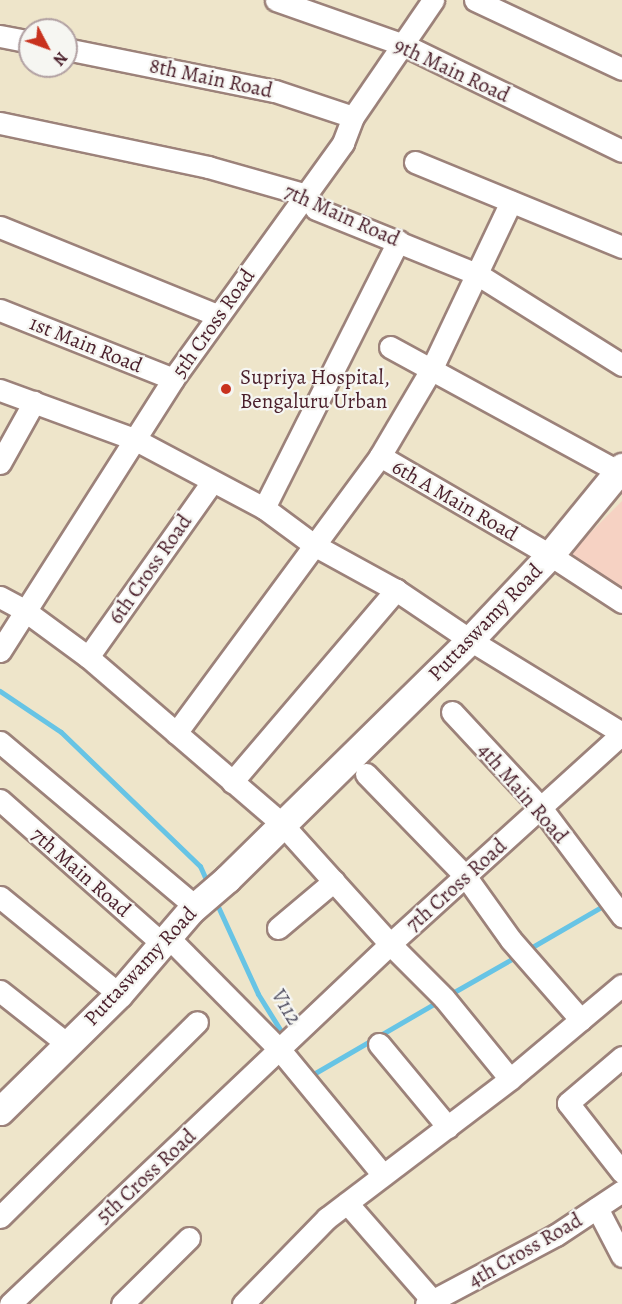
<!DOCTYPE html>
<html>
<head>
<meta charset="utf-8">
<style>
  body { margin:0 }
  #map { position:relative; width:622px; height:1304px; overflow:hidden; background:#eee5ca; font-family:Alegreya,serif }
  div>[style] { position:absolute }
  .built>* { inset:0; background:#f6d2c3 }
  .stream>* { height:5px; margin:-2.5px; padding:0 2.5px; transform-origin:2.5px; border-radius:2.5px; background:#67c4e5 }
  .roads { filter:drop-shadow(2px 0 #9c827a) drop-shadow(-2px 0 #9c827a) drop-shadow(0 2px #9c827a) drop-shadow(0 -2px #9c827a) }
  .minor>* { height:21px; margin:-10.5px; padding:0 10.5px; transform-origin:10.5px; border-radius:10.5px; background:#fff }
  .major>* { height:27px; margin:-13.5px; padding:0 13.5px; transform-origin:13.5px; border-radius:13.5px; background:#fff }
  .dots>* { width:16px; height:16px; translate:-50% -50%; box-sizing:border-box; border:3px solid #f6f6f2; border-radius:50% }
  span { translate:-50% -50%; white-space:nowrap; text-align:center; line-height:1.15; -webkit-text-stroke:4.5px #f6f6f2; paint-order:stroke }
  .street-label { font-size:21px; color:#4a1f2b }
  .poi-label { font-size:21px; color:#4a1f2b }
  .left { translate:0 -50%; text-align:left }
  .water-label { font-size:22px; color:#535163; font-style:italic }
  .north { position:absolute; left:18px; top:18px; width:60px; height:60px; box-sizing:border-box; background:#f6f6f2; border:2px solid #b1a0a2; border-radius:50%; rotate:131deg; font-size:16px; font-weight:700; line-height:24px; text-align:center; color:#4a1f2b }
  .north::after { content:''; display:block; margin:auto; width:21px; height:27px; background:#c8321e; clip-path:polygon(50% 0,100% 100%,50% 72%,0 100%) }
</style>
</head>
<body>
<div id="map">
  <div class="built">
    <div style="clip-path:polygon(622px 501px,622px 598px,563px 560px)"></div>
  </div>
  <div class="stream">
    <div style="left:0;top:691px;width:73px;rotate:33.9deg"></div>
    <div style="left:61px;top:732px;width:193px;rotate:44deg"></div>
    <div style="left:200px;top:866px;width:22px;rotate:66deg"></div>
    <div style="left:215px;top:900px;width:103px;rotate:65.4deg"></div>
    <div style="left:258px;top:994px;width:49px;rotate:58.2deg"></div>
    <div style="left:527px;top:950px;width:94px;rotate:-30.1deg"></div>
    <div style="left:447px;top:996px;width:81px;rotate:-29.7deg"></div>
    <div style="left:310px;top:1076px;width:149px;rotate:-30.2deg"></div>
  </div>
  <div class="roads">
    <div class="minor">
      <div style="left:276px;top:0;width:136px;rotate:19.4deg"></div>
      <div style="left:404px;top:45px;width:242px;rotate:25.9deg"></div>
      <div style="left:475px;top:0;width:162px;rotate:25.1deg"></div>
      <div style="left:0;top:36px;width:31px;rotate:11deg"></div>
      <div style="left:66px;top:49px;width:213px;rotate:11.4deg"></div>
      <div style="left:275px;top:91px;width:82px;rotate:18.4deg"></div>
      <div style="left:0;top:123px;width:213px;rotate:11.9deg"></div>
      <div style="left:208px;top:167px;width:102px;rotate:15.9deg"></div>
      <div style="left:306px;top:195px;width:17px;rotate:54deg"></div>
      <div style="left:316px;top:209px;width:174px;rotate:22deg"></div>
      <div style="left:477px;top:274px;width:171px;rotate:32.1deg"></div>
      <div style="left:415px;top:162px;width:224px;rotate:22.3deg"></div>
      <div style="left:0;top:227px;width:234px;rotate:22.1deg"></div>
      <div style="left:0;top:310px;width:186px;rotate:21.7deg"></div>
      <div style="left:390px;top:347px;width:259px;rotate:28.6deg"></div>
      <div style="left:0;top:390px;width:143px;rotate:20.1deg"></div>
      <div style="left:134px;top:439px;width:147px;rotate:28deg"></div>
      <div style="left:264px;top:508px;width:62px;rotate:36.5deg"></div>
      <div style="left:314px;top:545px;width:94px;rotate:28.8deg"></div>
      <div style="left:396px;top:590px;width:89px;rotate:34deg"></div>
      <div style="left:470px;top:640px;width:178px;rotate:31.5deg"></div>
      <div style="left:380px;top:456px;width:197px;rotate:30.2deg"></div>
      <div style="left:550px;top:555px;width:86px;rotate:33.1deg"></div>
      <div style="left:0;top:463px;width:70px;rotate:-60.9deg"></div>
      <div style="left:264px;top:508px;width:299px;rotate:-63.3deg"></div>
      <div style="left:0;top:597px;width:27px;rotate:28deg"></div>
      <div style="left:24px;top:610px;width:79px;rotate:36.3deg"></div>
      <div style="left:88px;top:657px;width:256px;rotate:40.7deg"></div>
      <div style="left:282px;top:824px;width:161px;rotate:48deg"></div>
      <div style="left:390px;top:944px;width:76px;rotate:45deg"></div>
      <div style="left:444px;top:998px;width:104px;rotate:50.8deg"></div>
      <div style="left:0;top:651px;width:322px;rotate:-57.5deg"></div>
      <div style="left:173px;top:379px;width:291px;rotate:-54.2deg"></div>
      <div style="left:343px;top:143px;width:28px;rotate:-69deg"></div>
      <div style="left:353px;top:117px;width:142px;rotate:-55.6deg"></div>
      <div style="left:88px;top:657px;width:214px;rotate:-54.7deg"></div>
      <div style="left:452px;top:712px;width:132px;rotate:47.1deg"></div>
      <div style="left:542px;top:809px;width:134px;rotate:53.2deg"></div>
      <div style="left:176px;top:733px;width:344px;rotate:-53.6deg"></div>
      <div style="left:380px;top:456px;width:102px;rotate:-59.4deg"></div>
      <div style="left:432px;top:368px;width:184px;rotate:-64.6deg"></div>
      <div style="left:0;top:742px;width:256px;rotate:40.1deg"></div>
      <div style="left:366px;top:774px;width:144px;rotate:45.8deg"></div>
      <div style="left:466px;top:877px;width:77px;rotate:54.5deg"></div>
      <div style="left:511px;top:940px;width:106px;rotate:48.8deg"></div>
      <div style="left:232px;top:782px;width:253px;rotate:-49.5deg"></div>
      <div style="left:0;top:800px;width:217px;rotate:41.5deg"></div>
      <div style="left:0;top:897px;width:154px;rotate:39.2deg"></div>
      <div style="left:278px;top:928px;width:73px;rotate:-40deg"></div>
      <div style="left:168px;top:937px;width:159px;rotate:45.3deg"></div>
      <div style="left:280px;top:1050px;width:162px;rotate:50.5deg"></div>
      <div style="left:0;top:991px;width:84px;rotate:38.2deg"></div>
      <div style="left:379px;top:1044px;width:108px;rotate:50.3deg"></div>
      <div style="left:622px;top:1057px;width:71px;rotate:139.6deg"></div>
      <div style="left:568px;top:1103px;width:88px;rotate:52deg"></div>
      <div style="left:347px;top:1203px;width:129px;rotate:48.8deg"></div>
      <div style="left:597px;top:1208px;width:54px;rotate:62.5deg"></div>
      <div style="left:0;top:1217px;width:277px;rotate:-44.7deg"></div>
      <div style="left:10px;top:1304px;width:523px;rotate:-43.45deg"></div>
      <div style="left:390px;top:944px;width:313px;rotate:-42.2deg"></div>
      <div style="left:122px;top:1304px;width:94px;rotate:-44.6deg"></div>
      <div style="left:243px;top:1304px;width:120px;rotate:-45.7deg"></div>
      <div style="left:327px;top:1218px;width:230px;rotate:-37.2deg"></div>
      <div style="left:510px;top:1079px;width:146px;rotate:-40deg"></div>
      <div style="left:426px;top:1304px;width:147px;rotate:-28deg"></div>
      <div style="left:556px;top:1235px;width:79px;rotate:-33.7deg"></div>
    </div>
    <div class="major">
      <div style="left:0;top:1111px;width:167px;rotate:-44.5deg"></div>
      <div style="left:119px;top:994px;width:111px;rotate:-49.4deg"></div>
      <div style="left:191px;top:910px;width:48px;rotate:-40.7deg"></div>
      <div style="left:227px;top:879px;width:341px;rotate:-44.5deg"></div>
      <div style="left:470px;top:640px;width:117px;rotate:-46.7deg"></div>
      <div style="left:550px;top:555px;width:114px;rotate:-50.7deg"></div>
    </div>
  </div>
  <div class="dots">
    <div style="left:226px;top:389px;background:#c8321e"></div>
  </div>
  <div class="street-label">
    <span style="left:452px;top:70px;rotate:25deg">9th Main Road</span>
    <span style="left:211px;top:78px;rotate:12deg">8th Main Road</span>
    <span style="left:342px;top:215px;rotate:24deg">7th Main Road</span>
    <span style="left:213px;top:323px;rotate:-55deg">5th Cross Road</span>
    <span style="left:86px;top:344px;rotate:22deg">1st Main Road</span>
    <span style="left:455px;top:500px;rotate:30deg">6th A Main Road</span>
    <span style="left:150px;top:569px;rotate:-55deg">6th Cross Road</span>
    <span style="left:485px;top:622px;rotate:-46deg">Puttaswamy Road</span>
    <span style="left:523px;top:793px;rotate:49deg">4th Main Road</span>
    <span style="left:81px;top:872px;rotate:41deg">7th Main Road</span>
    <span style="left:456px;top:885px;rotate:-42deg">7th Cross Road</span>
    <span style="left:140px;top:966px;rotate:-47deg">Puttaswamy Road</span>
    <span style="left:146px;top:1176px;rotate:-43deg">5th Cross Road</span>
    <span style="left:525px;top:1250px;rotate:-30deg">4th Cross Road</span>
  </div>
  <div class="poi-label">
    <span class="left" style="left:240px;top:389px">Supriya Hospital,<br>Bengaluru Urban</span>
  </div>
  <div class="water-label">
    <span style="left:286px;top:1007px;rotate:59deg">V112</span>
  </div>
  <div class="north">N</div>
</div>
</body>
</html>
